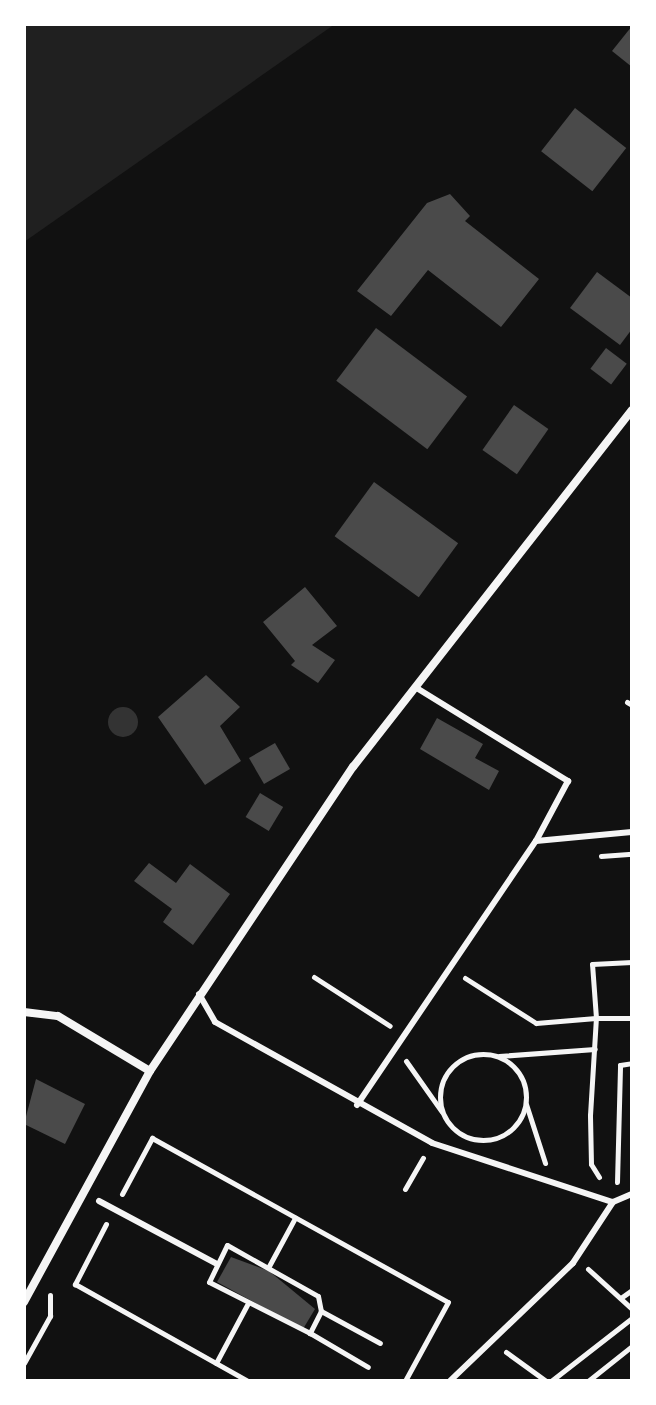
<!DOCTYPE html>
<html>
<head>
<meta charset="utf-8">
<style>
  body { margin:0 }
  #map { position:relative; width:656px; height:1405px; overflow:hidden; background:#111; font-family:Georgia,serif }
  div>[style] { position:absolute }
  .green>* { inset:0; background:#202020 }
  .water>* { inset:0; background:#333 }
  .round { border-radius:50% }
  .building>* { inset:0; background:#4a4a4a; transform-origin:0 0 }
  .path>* { height:5px; margin:-2.5px; padding:0 2.5px; transform-origin:2.5px; border-radius:2.5px; background:#f5f5f5 }
  .path>.ring { margin:-2.5px; padding:0; box-sizing:content-box; background:none; border:5px solid #f5f5f5; border-radius:50% }
  .service>* { height:6px; margin:-3px; padding:0 3px; transform-origin:3px; border-radius:3px; background:#f5f5f5 }
  .minor>* { height:8px; margin:-4px; padding:0 4px; transform-origin:4px; border-radius:4px; background:#f5f5f5 }
  span { translate:-50% -50%; white-space:nowrap; text-align:center; line-height:1.15; -webkit-text-stroke:8px #fff; paint-order:stroke }
  .frame { position:absolute; inset:0; border:26px solid #fff; pointer-events:none }
</style>
</head>
<body>
<div id="map">
  <div class="green">
    <div style="clip-path:polygon(24px 24px,335px 24px,24px 242px)"></div>
  </div>
  <div class="water">
    <div class="round" style="left:108px;top:707px;width:30px;height:30px"></div>
  </div>
  <div class="building">
    <div style="clip-path:polygon(632px 26px,632px 67px,612px 51px)"></div>
    <div style="left:575px;top:108px;width:65px;height:55px;rotate:38deg"></div>
    <div style="clip-path:polygon(450px 194px,470px 216px,465px 221px,539px 279px,501px 327px,428px 270px,391px 316px,357px 291px,427px 203px)"></div>
    <div style="clip-path:polygon(597px 272px,632px 298px,632px 329px,620px 345px,570px 308px)"></div>
    <div style="left:376px;top:328px;width:114px;height:66px;rotate:37deg"></div>
    <div style="left:606px;top:348px;width:26px;height:26px;rotate:37deg"></div>
    <div style="left:514px;top:405px;width:42px;height:55px;rotate:35deg"></div>
    <div style="left:374px;top:482px;width:104px;height:67px;rotate:36deg"></div>
    <div style="clip-path:polygon(305px 587px,337px 626px,312px 645px,335px 660px,318px 683px,291px 665px,295px 661px,263px 622px)"></div>
    <div style="clip-path:polygon(206px 675px,240px 707px,220px 726px,241px 761px,205px 785px,158px 717px)"></div>
    <div style="clip-path:polygon(437px 718px,483px 744px,475px 758px,499px 771px,489px 790px,420px 749px)"></div>
    <div style="left:275px;top:743px;width:30px;height:30px;rotate:60deg"></div>
    <div style="left:260px;top:793px;width:27px;height:28px;rotate:31deg"></div>
    <div style="clip-path:polygon(149px 863px,176px 883px,190px 864px,230px 894px,193px 945px,163px 922px,172px 909px,134px 881px)"></div>
    <div style="clip-path:polygon(36px 1079px,85px 1104px,65px 1144px,24px 1124px)"></div>
    <div style="clip-path:polygon(231px 1257px,269px 1271px,315px 1309px,303px 1329px,217px 1282px)"></div>
  </div>
  <div class="path">
    <div style="left:627px;top:702px;width:6px;rotate:31deg"></div>
    <div style="left:601px;top:856px;width:31px;rotate:-4deg"></div>
    <div style="left:314px;top:977px;width:90px;rotate:32.8deg"></div>
    <div style="left:465px;top:978px;width:84px;rotate:32.4deg"></div>
    <div style="left:536px;top:1023px;width:60px;rotate:-4.8deg"></div>
    <div style="left:596px;top:1018px;width:54px;rotate:-94.2deg"></div>
    <div style="left:592px;top:964px;width:40px;rotate:-2.9deg"></div>
    <div class="ring" style="left:440px;top:1054px;width:81px;height:81px"></div>
    <div style="left:499px;top:1056px;width:96px;rotate:-4.2deg"></div>
    <div style="left:406px;top:1061px;width:62px;rotate:54.8deg"></div>
    <div style="left:526px;top:1104px;width:62px;rotate:72.1deg"></div>
    <div style="left:599px;top:1177px;width:15px;rotate:-122deg"></div>
    <div style="left:591px;top:1164px;width:49px;rotate:-91.2deg"></div>
    <div style="left:590px;top:1115px;width:97px;rotate:-86.5deg"></div>
    <div style="left:596px;top:1018px;width:36px"></div>
    <div style="left:617px;top:1182px;width:117px;rotate:-88.5deg"></div>
    <div style="left:620px;top:1065px;width:12px;rotate:-9deg"></div>
    <div style="left:405px;top:1189px;width:36px;rotate:-60deg"></div>
    <div style="left:122px;top:1194px;width:64px;rotate:-61.8deg"></div>
    <div style="left:152px;top:1138px;width:338px;rotate:29deg"></div>
    <div style="left:448px;top:1302px;width:90px;rotate:118.6deg"></div>
    <div style="left:106px;top:1224px;width:68px;rotate:117.3deg"></div>
    <div style="left:75px;top:1284px;width:198px;rotate:29.3deg"></div>
    <div style="left:227px;top:1245px;width:104px;rotate:29.3deg"></div>
    <div style="left:318px;top:1296px;width:15px;rotate:79deg"></div>
    <div style="left:321px;top:1311px;width:25px;rotate:117deg"></div>
    <div style="left:310px;top:1333px;width:113px;rotate:-153.2deg"></div>
    <div style="left:209px;top:1282px;width:41px;rotate:-64.1deg"></div>
    <div style="left:269px;top:1266px;width:55px;rotate:-61.6deg"></div>
    <div style="left:588px;top:1269px;width:59px;rotate:42.3deg"></div>
    <div style="left:622px;top:1297px;width:12px;rotate:-35deg"></div>
    <div style="left:321px;top:1311px;width:67px;rotate:28.5deg"></div>
    <div style="left:310px;top:1333px;width:67px;rotate:30.4deg"></div>
    <div style="left:506px;top:1352px;width:49px;rotate:35.9deg"></div>
    <div style="left:24px;top:1363px;width:54px;rotate:-61deg"></div>
    <div style="left:50px;top:1316px;width:21px;rotate:-90deg"></div>
    <div style="left:216px;top:1363px;width:66px;rotate:-61.9deg"></div>
    <div style="left:551px;top:1381px;width:103px;rotate:-37.9deg"></div>
    <div style="left:588px;top:1381px;width:56px;rotate:-38.5deg"></div>
    <div style="left:630px;top:1381px;width:2px;rotate:-27deg"></div>
  </div>
  <div class="service">
    <div style="left:415px;top:687px;width:180px;rotate:31.6deg"></div>
    <div style="left:568px;top:781px;width:68px;rotate:118.1deg"></div>
    <div style="left:199px;top:994px;width:32px;rotate:60deg"></div>
    <div style="left:215px;top:1022px;width:248px;rotate:29.1deg"></div>
    <div style="left:432px;top:1143px;width:190px;rotate:18.1deg"></div>
    <div style="left:613px;top:1202px;width:73px;rotate:123.3deg"></div>
    <div style="left:573px;top:1263px;width:170px;rotate:136.2deg"></div>
    <div style="left:357px;top:1105px;width:319px;rotate:-55.9deg"></div>
    <div style="left:536px;top:841px;width:96px;rotate:-5.4deg"></div>
    <div style="left:99px;top:1201px;width:134px;rotate:28.1deg"></div>
    <div style="left:613px;top:1202px;width:21px;rotate:-23deg"></div>
  </div>
  <div class="minor">
    <div style="left:24px;top:1012px;width:34px;rotate:7deg"></div>
    <div style="left:58px;top:1016px;width:107px;rotate:30.9deg"></div>
    <div style="left:24px;top:1302px;width:263px;rotate:-61.4deg"></div>
    <div style="left:150px;top:1071px;width:366px;rotate:-56.3deg"></div>
    <div style="left:353px;top:767px;width:453px;rotate:-52deg"></div>
  </div>
  <div class="frame"></div>
</div>
</body>
</html>
